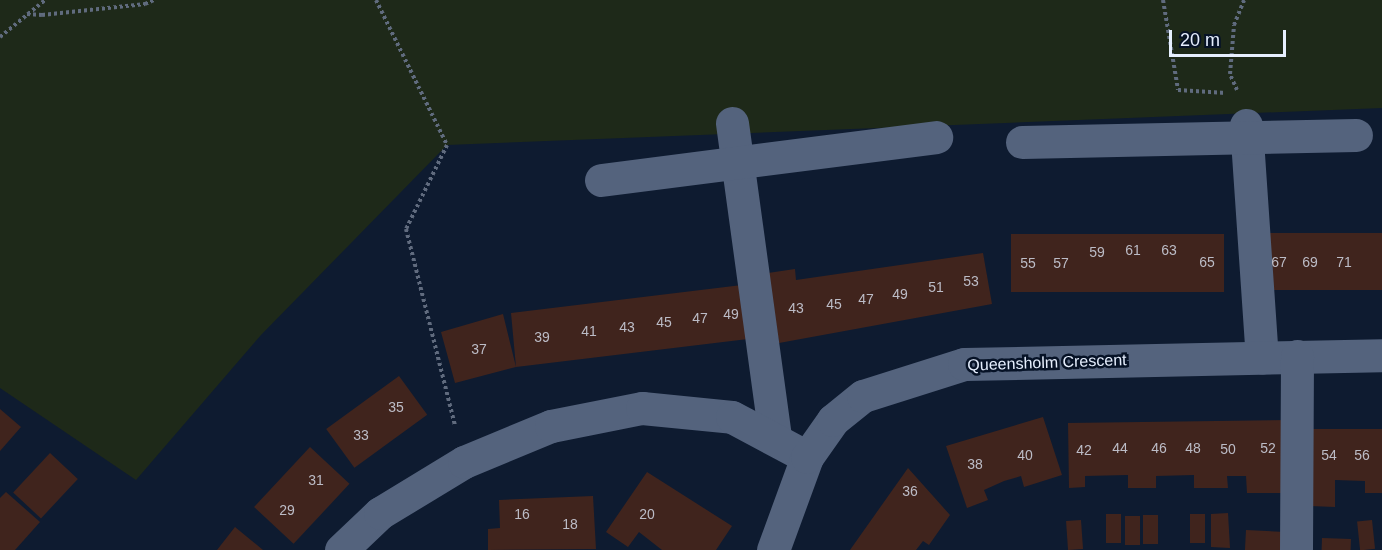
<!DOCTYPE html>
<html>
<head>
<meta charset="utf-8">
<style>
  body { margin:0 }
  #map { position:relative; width:1382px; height:550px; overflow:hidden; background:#0e1b30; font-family:Arial,sans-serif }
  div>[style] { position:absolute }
  .green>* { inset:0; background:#1e2919 }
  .building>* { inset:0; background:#40241d; transform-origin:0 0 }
  .path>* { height:4px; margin-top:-2px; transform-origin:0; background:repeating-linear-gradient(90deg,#606b7e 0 3px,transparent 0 6px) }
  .minor>* { height:33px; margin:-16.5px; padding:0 16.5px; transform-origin:16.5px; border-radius:16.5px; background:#54637d }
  span { translate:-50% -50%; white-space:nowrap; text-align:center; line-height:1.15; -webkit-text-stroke:5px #061226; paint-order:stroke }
  .number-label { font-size:14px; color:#bcbcc6 }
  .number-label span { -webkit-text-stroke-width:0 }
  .street-label { font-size:16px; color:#e6effe }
  .scale { position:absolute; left:1169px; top:30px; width:117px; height:27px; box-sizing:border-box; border:3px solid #e6effe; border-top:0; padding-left:8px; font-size:18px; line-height:21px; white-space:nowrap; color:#e6effe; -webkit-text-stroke:4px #061226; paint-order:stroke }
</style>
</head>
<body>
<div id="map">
  <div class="green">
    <div style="clip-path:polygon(0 0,1382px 0,1382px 108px,447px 145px,261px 335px,136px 480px,0 388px)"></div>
  </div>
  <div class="building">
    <div style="left:1382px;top:233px;width:57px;height:119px;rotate:90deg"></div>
    <div style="left:1011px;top:234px;width:213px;height:58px"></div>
    <div style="clip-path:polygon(983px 253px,992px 304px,779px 343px,768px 273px,795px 269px,796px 280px)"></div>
    <div style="clip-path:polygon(742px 285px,748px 339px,516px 367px,455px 383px,441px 332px,503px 314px,516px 367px,511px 313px)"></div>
    <div style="left:399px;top:376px;width:48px;height:90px;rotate:54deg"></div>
    <div style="clip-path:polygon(0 409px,21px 427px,0 451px)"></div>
    <div style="clip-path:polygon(1043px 417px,1062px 475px,1024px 487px,1021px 476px,1004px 481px,984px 490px,988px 500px,967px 508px,946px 446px)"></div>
    <div style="clip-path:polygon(1290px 420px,1290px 493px,1247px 493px,1246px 476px,1227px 476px,1228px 488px,1194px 488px,1194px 475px,1156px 476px,1156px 488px,1128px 488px,1128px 475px,1085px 476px,1085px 487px,1069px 488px,1068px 423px)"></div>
    <div style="clip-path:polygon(1310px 429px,1382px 429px,1382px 493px,1365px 493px,1365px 481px,1335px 480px,1335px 507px,1310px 506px)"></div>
    <div style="left:310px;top:447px;width:54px;height:82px;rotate:43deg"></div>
    <div style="left:50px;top:453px;width:38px;height:54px;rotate:43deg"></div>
    <div style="clip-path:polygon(908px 468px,950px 515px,929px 545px,923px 541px,916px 550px,850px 550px)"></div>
    <div style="clip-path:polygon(647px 472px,732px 526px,716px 550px,662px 550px,639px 532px,628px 547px,606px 532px)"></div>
    <div style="clip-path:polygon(6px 492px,40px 522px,15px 550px,0 550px,0 498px)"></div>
    <div style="clip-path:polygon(593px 496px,596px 549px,488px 550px,488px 529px,500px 528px,499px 500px)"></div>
    <div style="clip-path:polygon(1228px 513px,1230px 548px,1211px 547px,1211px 514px)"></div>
    <div style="left:1121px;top:514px;width:29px;height:15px;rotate:90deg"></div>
    <div style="left:1205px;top:514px;width:29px;height:15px;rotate:90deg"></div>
    <div style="left:1143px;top:515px;width:15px;height:29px"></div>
    <div style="left:1125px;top:516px;width:15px;height:29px"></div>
    <div style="left:1081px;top:520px;width:29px;height:15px;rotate:86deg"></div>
    <div style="left:1372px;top:520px;width:29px;height:15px;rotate:84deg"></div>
    <div style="clip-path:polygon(235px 527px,263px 550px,217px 550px)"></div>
    <div style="left:1246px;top:530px;width:39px;height:20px;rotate:3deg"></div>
    <div style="left:1322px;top:538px;width:29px;height:12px;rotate:2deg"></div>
  </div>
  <div class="path">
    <div style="left:376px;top:0;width:161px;rotate:63.9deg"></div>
    <div style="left:447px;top:145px;width:93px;rotate:116deg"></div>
    <div style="left:406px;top:229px;width:203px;rotate:76deg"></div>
    <div style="left:1163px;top:0;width:91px;rotate:80.5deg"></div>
    <div style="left:1178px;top:90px;width:48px;rotate:3.6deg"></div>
    <div style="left:27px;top:14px;width:15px;rotate:4deg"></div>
    <div style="left:42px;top:15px;width:104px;rotate:-6.1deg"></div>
    <div style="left:145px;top:4px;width:10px;rotate:-24deg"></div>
    <div style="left:0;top:37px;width:58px;rotate:-39.4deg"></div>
    <div style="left:1237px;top:90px;width:17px;rotate:-114deg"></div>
    <div style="left:1230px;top:74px;width:49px;rotate:-85.3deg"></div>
    <div style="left:1234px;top:25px;width:27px;rotate:-68deg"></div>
  </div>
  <div class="minor">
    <div style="left:732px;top:123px;width:318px;rotate:82.2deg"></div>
    <div style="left:1246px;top:125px;width:233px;rotate:86.1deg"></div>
    <div style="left:1022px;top:142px;width:334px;rotate:-1.2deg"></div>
    <div style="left:601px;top:180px;width:338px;rotate:-7.3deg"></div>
    <div style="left:341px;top:550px;width:54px;rotate:-43.5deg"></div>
    <div style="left:380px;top:513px;width:98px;rotate:-31.3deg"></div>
    <div style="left:464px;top:462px;width:94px;rotate:-22.5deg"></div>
    <div style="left:551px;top:426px;width:93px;rotate:-11.2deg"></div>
    <div style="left:642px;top:408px;width:90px;rotate:5.7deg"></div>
    <div style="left:732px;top:417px;width:85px;rotate:28.1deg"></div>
    <div style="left:773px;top:550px;width:99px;rotate:-69.9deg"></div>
    <div style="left:807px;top:457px;width:45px;rotate:-54.9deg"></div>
    <div style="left:833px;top:420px;width:38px;rotate:-39deg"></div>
    <div style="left:863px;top:396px;width:106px;rotate:-17.6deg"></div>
    <div style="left:964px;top:364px;width:418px;rotate:-1.2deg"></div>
    <div style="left:1296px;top:550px;width:194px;rotate:-89.7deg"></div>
  </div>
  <div class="number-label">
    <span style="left:1133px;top:250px">61</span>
    <span style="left:1169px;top:250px">63</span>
    <span style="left:1097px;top:252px">59</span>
    <span style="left:1207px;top:262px">65</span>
    <span style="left:1279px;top:262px">67</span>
    <span style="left:1310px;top:262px">69</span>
    <span style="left:1344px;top:262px">71</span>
    <span style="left:1028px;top:263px">55</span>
    <span style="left:1061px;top:263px">57</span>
    <span style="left:971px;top:281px">53</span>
    <span style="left:936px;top:287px">51</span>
    <span style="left:900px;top:294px">49</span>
    <span style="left:866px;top:299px">47</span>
    <span style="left:834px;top:304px">45</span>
    <span style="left:796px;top:308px">43</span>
    <span style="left:731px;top:314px">49</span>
    <span style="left:700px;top:318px">47</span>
    <span style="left:664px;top:322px">45</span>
    <span style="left:627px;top:327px">43</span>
    <span style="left:589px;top:331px">41</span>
    <span style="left:542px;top:337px">39</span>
    <span style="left:479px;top:349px">37</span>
    <span style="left:396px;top:407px">35</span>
    <span style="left:361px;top:435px">33</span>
    <span style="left:1120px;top:448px">44</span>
    <span style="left:1159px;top:448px">46</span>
    <span style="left:1193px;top:448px">48</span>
    <span style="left:1268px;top:448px">52</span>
    <span style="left:1228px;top:449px">50</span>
    <span style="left:1084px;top:450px">42</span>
    <span style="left:1025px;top:455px">40</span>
    <span style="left:1329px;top:455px">54</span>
    <span style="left:1362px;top:455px">56</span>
    <span style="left:975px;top:464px">38</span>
    <span style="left:316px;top:480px">31</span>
    <span style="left:910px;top:491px">36</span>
    <span style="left:287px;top:510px">29</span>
    <span style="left:522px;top:514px">16</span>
    <span style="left:647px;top:514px">20</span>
    <span style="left:570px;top:524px">18</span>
  </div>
  <div class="street-label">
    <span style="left:1047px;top:363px;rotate:-2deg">Queensholm Crescent</span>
  </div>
  <div class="scale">20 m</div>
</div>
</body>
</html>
